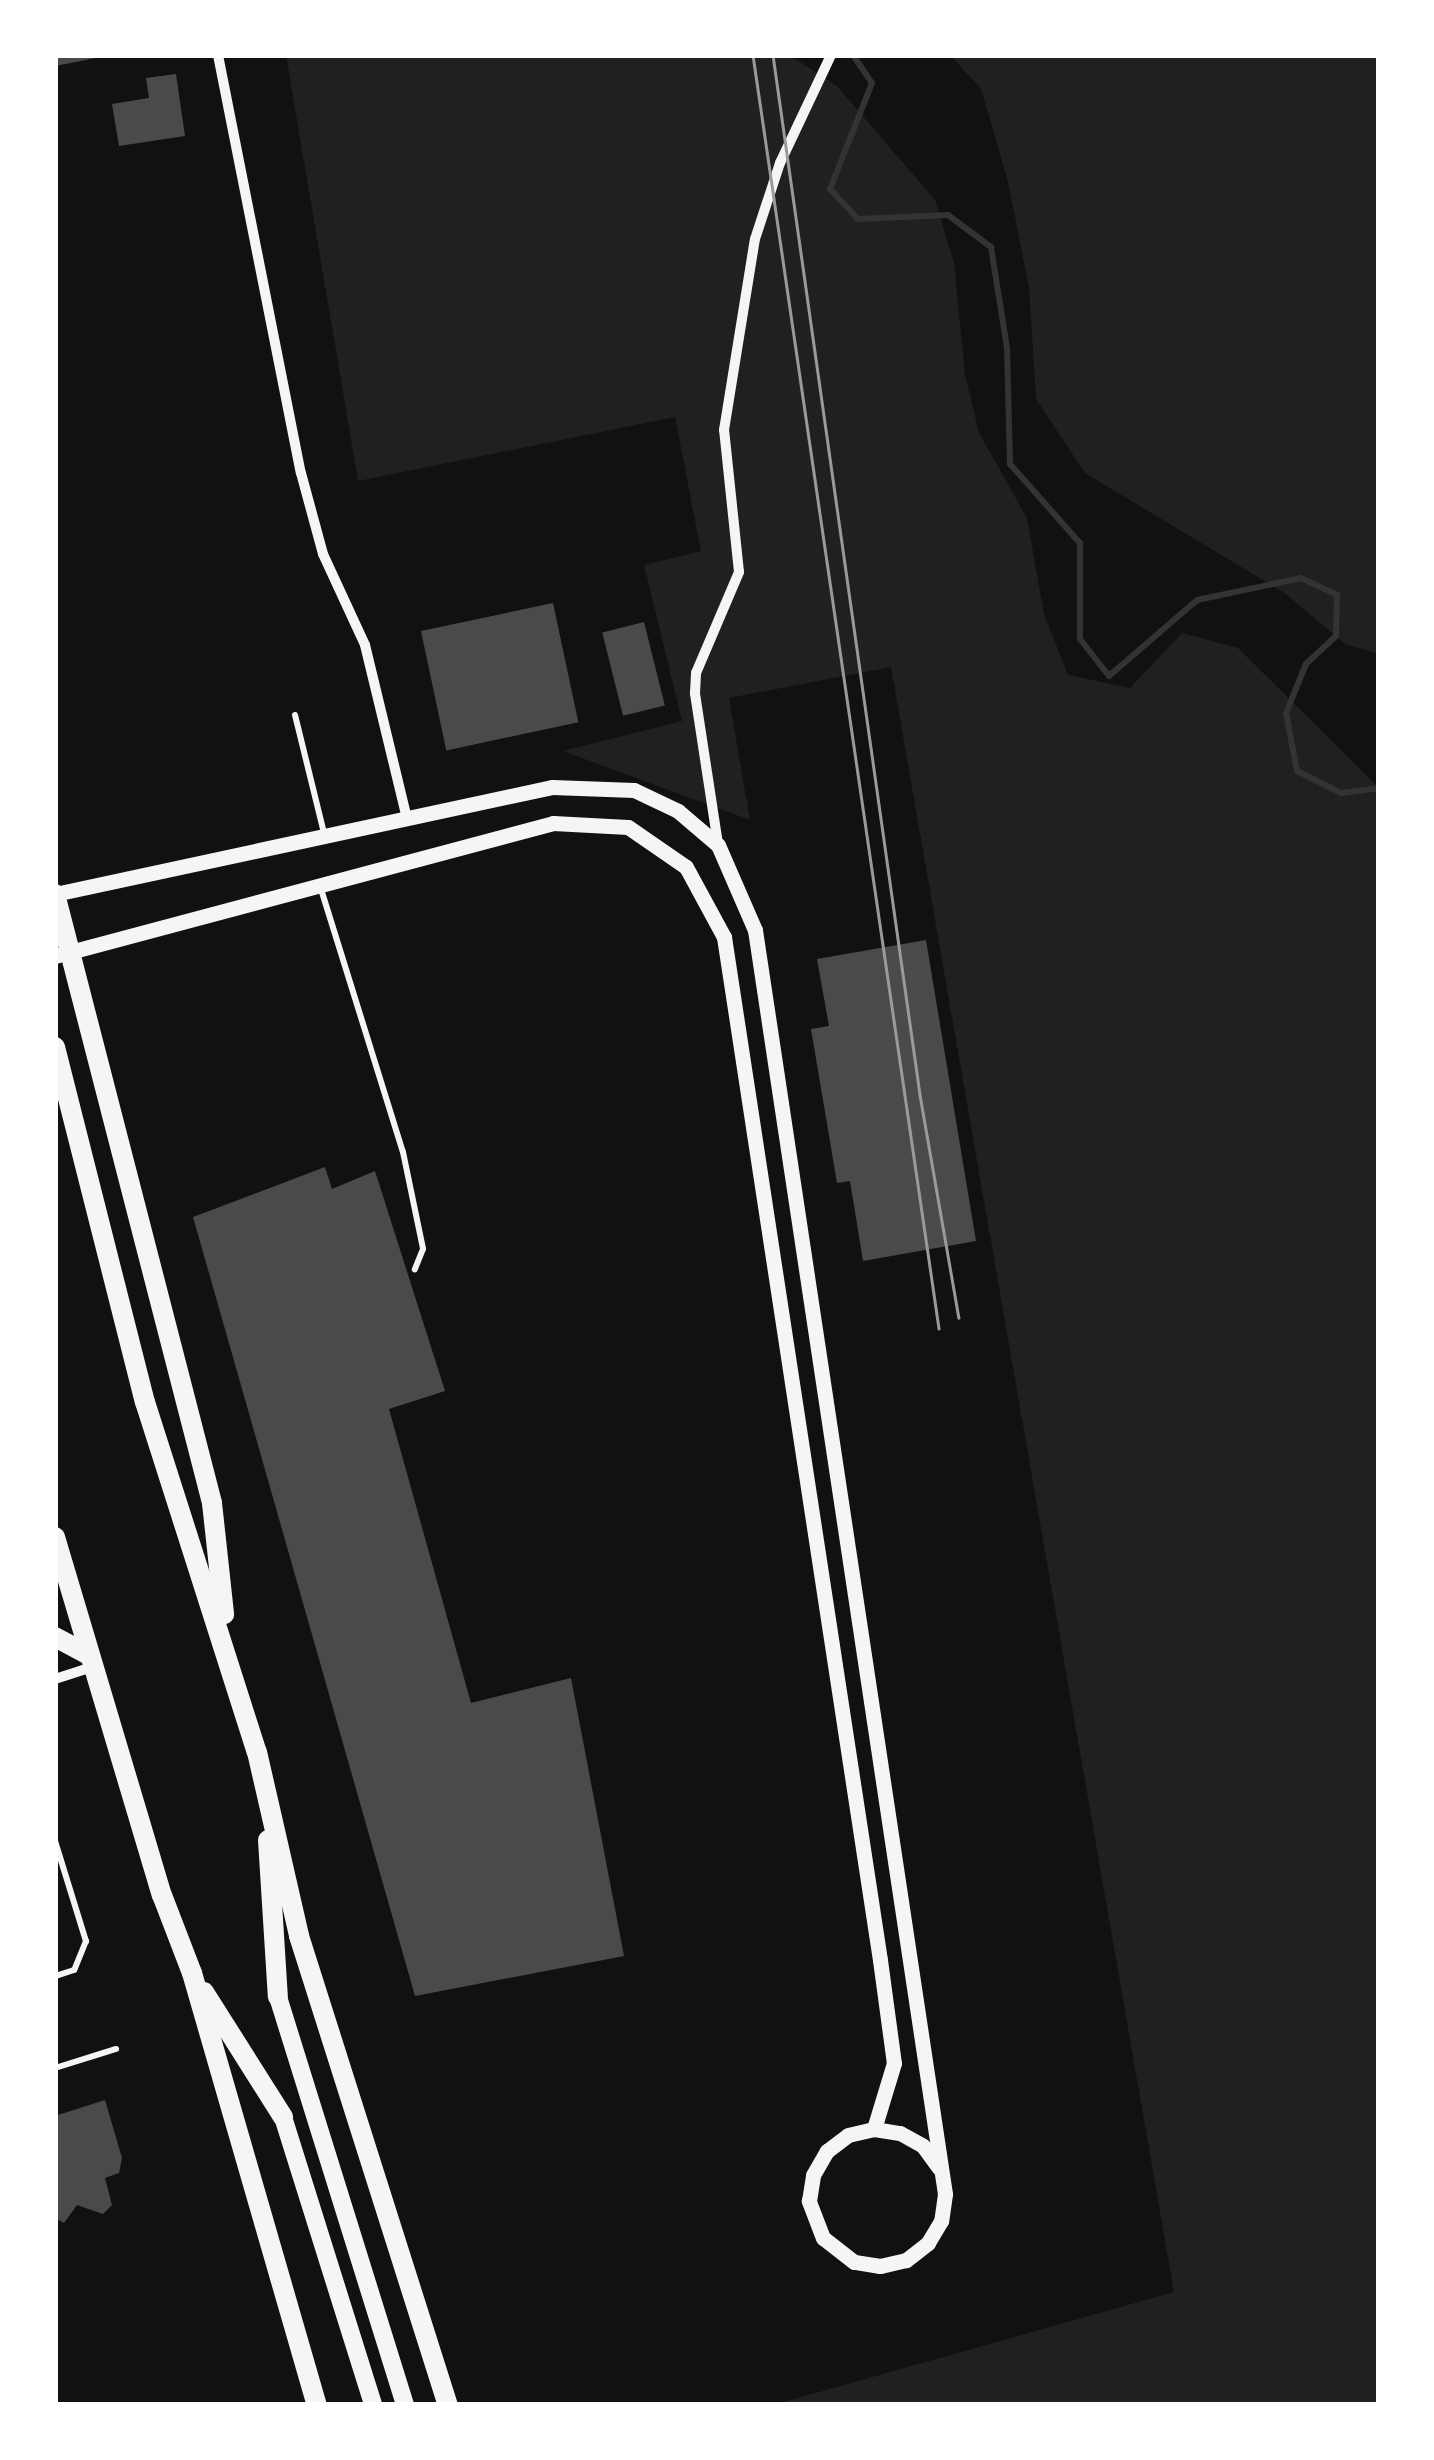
<!DOCTYPE html>
<html>
<head>
<meta charset="utf-8">
<style>
  body { margin:0 }
  #map { position:relative; width:1434px; height:2460px; overflow:hidden; background:#111; font-family:"Exo 2",sans-serif }
  div>[style] { position:absolute }
  .green>* { inset:0; background:#202020 }
  .stream>* { height:6px; margin:-3px; padding:0 3px; transform-origin:3px; border-radius:3px; background:#333 }
  .building>* { inset:0; background:#4a4a4a; transform-origin:0 0 }
  .service>* { height:6px; margin:-3px; padding:0 3px; transform-origin:3px; border-radius:3px; background:#f5f5f5 }
  .minor>* { height:10px; margin:-5px; padding:0 5px; transform-origin:5px; border-radius:5px; background:#f5f5f5 }
  .tertiary>* { height:15px; margin:-7.5px; padding:0 7.5px; transform-origin:7.5px; border-radius:7.5px; background:#f5f5f5 }
  .secondary>* { height:18px; margin:-9px; padding:0 9px; transform-origin:9px; border-radius:9px; background:#f5f5f5 }
  .primary>* { height:20px; margin:-10px; padding:0 10px; transform-origin:10px; border-radius:10px; background:#f5f5f5 }
  .tram>* { height:2.5px; margin:-1.25px; padding:0 1.25px; transform-origin:1.25px; border-radius:1.25px; background:#9a9a9a }
  span { translate:-50% -50%; white-space:nowrap; text-align:center; line-height:1.15; -webkit-text-stroke:8px #fff; paint-order:stroke }
  .frame { position:absolute; inset:0; border:58px solid #fff; pointer-events:none }
</style>
</head>
<body>
<div id="map">
  <div class="green">
    <div style="clip-path:polygon(286px 55px,789px 55px,837px 86px,935px 200px,954px 263px,965px 374px,979px 433px,1027px 518px,1044px 614px,1068px 675px,1130px 688px,1182px 633px,1238px 648px,1379px 788px,1379px 2405px,773px 2405px,1174px 2292px,891px 667px,729px 698px,750px 820px,563px 751px,682px 721px,644px 565px,701px 551px,675px 417px,358px 481px)"></div>
    <div style="clip-path:polygon(950px 55px,1379px 55px,1379px 654px,1345px 644px,1286px 594px,1085px 473px,1036px 399px,1029px 288px,1008px 182px,981px 89px)"></div>
  </div>
  <div class="stream">
    <div style="left:853px;top:55px;width:34px;rotate:56deg"></div>
    <div style="left:872px;top:83px;width:114px;rotate:111.6deg"></div>
    <div style="left:830px;top:189px;width:41px;rotate:47deg"></div>
    <div style="left:858px;top:219px;width:90px;rotate:-2.5deg"></div>
    <div style="left:948px;top:215px;width:54px;rotate:36.7deg"></div>
    <div style="left:991px;top:247px;width:102px;rotate:81deg"></div>
    <div style="left:1007px;top:348px;width:116px;rotate:88.5deg"></div>
    <div style="left:1010px;top:464px;width:106px;rotate:48.5deg"></div>
    <div style="left:1080px;top:543px;width:96px;rotate:90deg"></div>
    <div style="left:1080px;top:639px;width:47px;rotate:51.9deg"></div>
    <div style="left:1109px;top:676px;width:116px;rotate:-40.8deg"></div>
    <div style="left:1197px;top:600px;width:106px;rotate:-11.9deg"></div>
    <div style="left:1301px;top:578px;width:40px;rotate:25deg"></div>
    <div style="left:1337px;top:595px;width:41px;rotate:91.4deg"></div>
    <div style="left:1336px;top:636px;width:41px;rotate:137deg"></div>
    <div style="left:1306px;top:664px;width:53px;rotate:112.2deg"></div>
    <div style="left:1286px;top:713px;width:59px;rotate:79.3deg"></div>
    <div style="left:1297px;top:771px;width:49px;rotate:26.6deg"></div>
    <div style="left:1341px;top:793px;width:38px;rotate:-7deg"></div>
  </div>
  <div class="building">
    <div style="clip-path:polygon(55px 55px,101px 55px,101px 57px,55px 66px)"></div>
    <div style="clip-path:polygon(176px 74px,185px 136px,119px 146px,112px 104px,149px 98px,146px 78px)"></div>
    <div style="left:553px;top:603px;width:122px;height:135px;rotate:78deg"></div>
    <div style="left:644px;top:622px;width:86px;height:43px;rotate:76deg"></div>
    <div style="clip-path:polygon(926px 940px,976px 1241px,863px 1261px,850px 1181px,837px 1183px,811px 1029px,829px 1026px,817px 959px)"></div>
    <div style="clip-path:polygon(325px 1167px,332px 1189px,375px 1171px,445px 1391px,389px 1409px,471px 1703px,571px 1678px,624px 1956px,415px 1996px,193px 1217px)"></div>
    <div style="clip-path:polygon(105px 2100px,122px 2158px,119px 2173px,105px 2178px,112px 2205px,103px 2214px,77px 2205px,64px 2223px,55px 2218px,55px 2116px)"></div>
  </div>
  <div class="service">
    <div style="left:295px;top:715px;width:122px;rotate:76.2deg"></div>
    <div style="left:321px;top:889px;width:275px;rotate:72.7deg"></div>
    <div style="left:403px;top:1152px;width:99px;rotate:78.3deg"></div>
    <div style="left:423px;top:1249px;width:22px;rotate:112deg"></div>
    <div style="left:55px;top:1841px;width:105px;rotate:72.8deg"></div>
    <div style="left:86px;top:1941px;width:31px;rotate:112deg"></div>
    <div style="left:74px;top:1970px;width:20px;rotate:162deg"></div>
    <div style="left:55px;top:2068px;width:64px;rotate:-17.3deg"></div>
  </div>
  <div class="minor">
    <div style="left:218px;top:55px;width:426px;rotate:78.8deg"></div>
    <div style="left:301px;top:473px;width:84px;rotate:74.8deg"></div>
    <div style="left:323px;top:554px;width:100px;rotate:65.2deg"></div>
    <div style="left:365px;top:645px;width:175px;rotate:76.4deg"></div>
    <div style="left:718px;top:844px;width:153px;rotate:-98.7deg"></div>
    <div style="left:695px;top:693px;width:20px;rotate:-87deg"></div>
    <div style="left:696px;top:673px;width:110px;rotate:-66.9deg"></div>
    <div style="left:739px;top:572px;width:143px;rotate:-96deg"></div>
    <div style="left:724px;top:430px;width:193px;rotate:-80.8deg"></div>
    <div style="left:755px;top:239px;width:80px;rotate:-71.8deg"></div>
    <div style="left:780px;top:163px;width:119px;rotate:-64.7deg"></div>
    <div style="left:55px;top:1679px;width:39px;rotate:-18deg"></div>
  </div>
  <div class="tertiary">
    <div style="left:55px;top:894px;width:508px;rotate:-12.15deg"></div>
    <div style="left:552px;top:787px;width:82px;rotate:2.1deg"></div>
    <div style="left:634px;top:790px;width:49px;rotate:25.5deg"></div>
    <div style="left:678px;top:811px;width:52px;rotate:40.4deg"></div>
    <div style="left:718px;top:845px;width:93px;rotate:66.5deg"></div>
    <div style="left:755px;top:930px;width:1278px;rotate:81.45deg"></div>
    <div style="left:945px;top:2194px;width:27px;rotate:98deg"></div>
    <div style="left:941px;top:2221px;width:26px;rotate:121deg"></div>
    <div style="left:928px;top:2243px;width:28px;rotate:142deg"></div>
    <div style="left:906px;top:2260px;width:27px;rotate:167deg"></div>
    <div style="left:880px;top:2266px;width:26px;rotate:-171deg"></div>
    <div style="left:854px;top:2262px;width:39px;rotate:-142deg"></div>
    <div style="left:823px;top:2238px;width:40px;rotate:-111deg"></div>
    <div style="left:809px;top:2201px;width:26px;rotate:-81deg"></div>
    <div style="left:813px;top:2175px;width:28px;rotate:-60deg"></div>
    <div style="left:827px;top:2151px;width:26px;rotate:-37deg"></div>
    <div style="left:848px;top:2135px;width:27px;rotate:-13deg"></div>
    <div style="left:874px;top:2129px;width:26px;rotate:9deg"></div>
    <div style="left:900px;top:2133px;width:26px;rotate:29deg"></div>
    <div style="left:923px;top:2146px;width:27px;rotate:54deg"></div>
    <div style="left:55px;top:956px;width:515px;rotate:-14.95deg"></div>
    <div style="left:553px;top:823px;width:75px;rotate:3.1deg"></div>
    <div style="left:628px;top:827px;width:70px;rotate:34.6deg"></div>
    <div style="left:686px;top:867px;width:80px;rotate:61.5deg"></div>
    <div style="left:724px;top:937px;width:1035px;rotate:81.33deg"></div>
    <div style="left:880px;top:1960px;width:104px;rotate:82.3deg"></div>
    <div style="left:894px;top:2063px;width:69px;rotate:106.9deg"></div>
  </div>
  <div class="secondary">
    <div style="left:278px;top:1997px;width:427px;rotate:72.7deg"></div>
    <div style="left:283px;top:2117px;width:302px;rotate:72.6deg"></div>
  </div>
  <div class="primary">
    <div style="left:55px;top:894px;width:629px;rotate:75.54deg"></div>
    <div style="left:212px;top:1503px;width:112px;rotate:83.8deg"></div>
    <div style="left:55px;top:1047px;width:366px;rotate:75.8deg"></div>
    <div style="left:145px;top:1402px;width:367px;rotate:72.3deg"></div>
    <div style="left:257px;top:1752px;width:189px;rotate:77.1deg"></div>
    <div style="left:299px;top:1936px;width:492px;rotate:72.4deg"></div>
    <div style="left:55px;top:1537px;width:374px;rotate:73.4deg"></div>
    <div style="left:162px;top:1895px;width:84px;rotate:69deg"></div>
    <div style="left:192px;top:1973px;width:450px;rotate:73.9deg"></div>
    <div style="left:55px;top:1637px;width:38px;rotate:28deg"></div>
    <div style="left:268px;top:1840px;width:157px;rotate:86.4deg"></div>
    <div style="left:204px;top:1992px;width:148px;rotate:57.7deg"></div>
  </div>
  <div class="tram">
    <div style="left:753px;top:55px;width:1287px;rotate:81.69deg"></div>
    <div style="left:773px;top:55px;width:1050px;rotate:81.95deg"></div>
    <div style="left:920px;top:1095px;width:226px;rotate:80.1deg"></div>
  </div>
  <div class="frame"></div>
</div>
</body>
</html>
